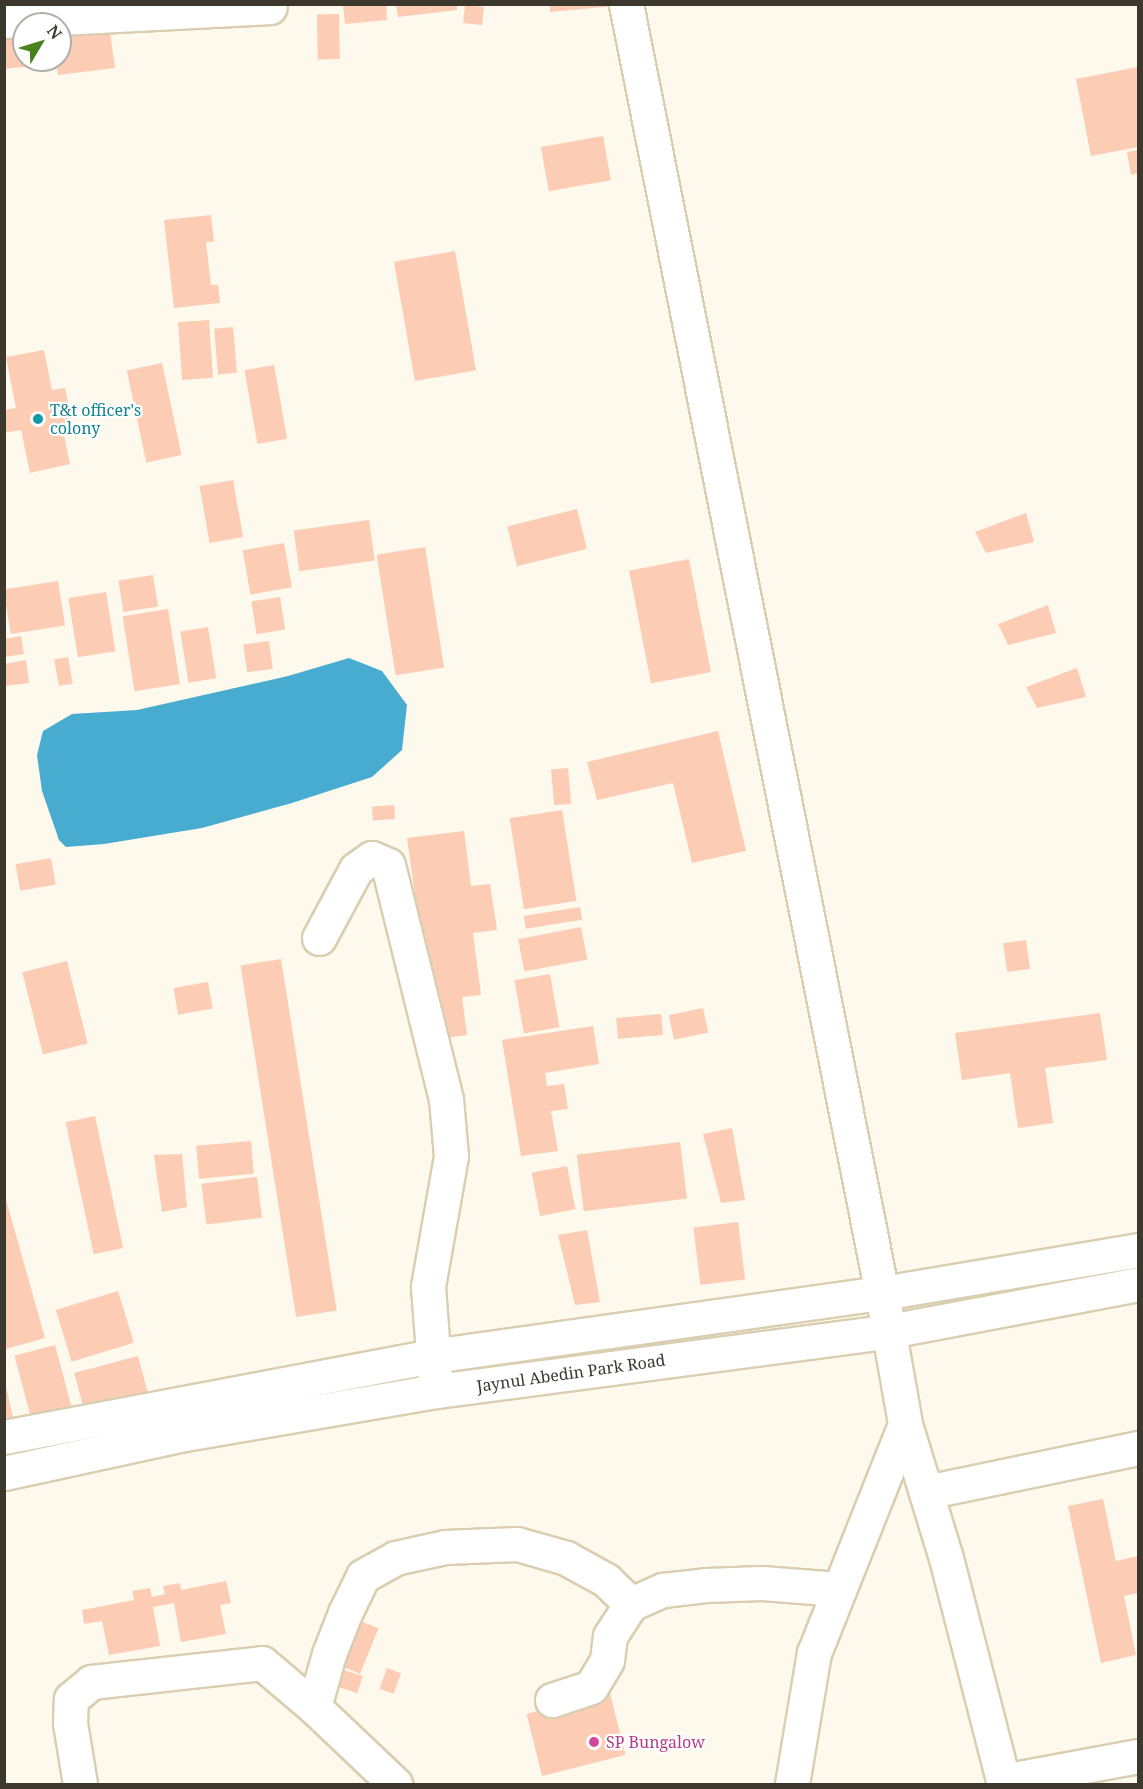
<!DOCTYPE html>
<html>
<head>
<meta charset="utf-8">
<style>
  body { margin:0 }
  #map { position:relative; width:1143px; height:1789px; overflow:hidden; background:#fef9ed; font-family:"Noto Serif",serif }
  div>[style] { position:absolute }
  .water>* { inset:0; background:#48abd0 }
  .building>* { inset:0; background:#fcccb4; transform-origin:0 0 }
  .roads { filter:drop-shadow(2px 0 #daceb1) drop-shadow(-2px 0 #daceb1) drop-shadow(0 2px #daceb1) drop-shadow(0 -2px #daceb1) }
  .minor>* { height:33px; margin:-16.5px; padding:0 16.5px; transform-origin:16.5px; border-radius:16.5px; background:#fff }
  .dots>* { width:16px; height:16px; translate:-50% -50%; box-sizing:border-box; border:3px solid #fff; border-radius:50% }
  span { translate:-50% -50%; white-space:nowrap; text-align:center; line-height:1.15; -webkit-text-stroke:4.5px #fff; paint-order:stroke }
  .culture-label { font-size:16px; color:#0d838f }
  .left { translate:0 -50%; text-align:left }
  .street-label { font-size:16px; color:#3d382d }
  .hotel-label { font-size:16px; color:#b23c85 }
  .frame { position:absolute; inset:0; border:6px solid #3d382d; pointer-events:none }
  .north { position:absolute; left:12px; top:12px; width:60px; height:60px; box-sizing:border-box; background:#fff; border:2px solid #b1afab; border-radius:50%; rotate:52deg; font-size:16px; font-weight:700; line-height:24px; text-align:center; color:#3d382d }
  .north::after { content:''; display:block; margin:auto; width:21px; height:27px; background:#49821c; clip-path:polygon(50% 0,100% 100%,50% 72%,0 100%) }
</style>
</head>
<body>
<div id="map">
  <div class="water">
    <div style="clip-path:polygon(349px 658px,382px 671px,407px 705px,402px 750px,372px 777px,292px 803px,202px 828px,104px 844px,66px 847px,59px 840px,42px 791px,37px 755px,43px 731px,72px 714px,137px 710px,288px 676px)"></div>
  </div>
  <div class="building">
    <div style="clip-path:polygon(343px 4px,386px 4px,387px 20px,345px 24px)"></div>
    <div style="clip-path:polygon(396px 4px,457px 4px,457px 10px,398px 17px)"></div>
    <div style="clip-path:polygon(550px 4px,615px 4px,615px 6px,550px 12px)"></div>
    <div style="left:465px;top:5px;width:19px;height:18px;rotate:6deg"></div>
    <div style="left:339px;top:14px;width:45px;height:22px;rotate:89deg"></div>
    <div style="clip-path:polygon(110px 32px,115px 68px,58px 75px,56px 60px,60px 60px,60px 38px)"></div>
    <div style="clip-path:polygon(24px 36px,24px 60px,51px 60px,51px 64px,4px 69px,4px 38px)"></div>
    <div style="clip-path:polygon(1138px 67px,1138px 147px,1091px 156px,1076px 79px)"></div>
    <div style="left:603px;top:136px;width:45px;height:63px;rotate:80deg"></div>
    <div style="clip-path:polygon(1138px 150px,1138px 173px,1131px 175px,1127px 152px)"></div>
    <div style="clip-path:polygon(211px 215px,214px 242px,206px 242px,211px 285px,218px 285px,220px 303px,174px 308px,164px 220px)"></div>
    <div style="left:455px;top:251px;width:121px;height:62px;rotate:80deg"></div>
    <div style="left:209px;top:320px;width:58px;height:31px;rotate:86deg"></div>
    <div style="left:233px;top:327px;width:46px;height:19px;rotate:85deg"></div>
    <div style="clip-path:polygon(44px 350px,52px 390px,65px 388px,73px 428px,63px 430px,70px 464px,30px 473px,21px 430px,4px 433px,4px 410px,16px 408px,6px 357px)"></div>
    <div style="left:162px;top:363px;width:94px;height:36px;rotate:78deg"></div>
    <div style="left:274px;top:365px;width:75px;height:30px;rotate:80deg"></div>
    <div style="left:233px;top:480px;width:58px;height:34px;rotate:80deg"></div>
    <div style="left:577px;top:509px;width:41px;height:72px;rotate:76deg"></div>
    <div style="clip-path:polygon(1026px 513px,1034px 542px,986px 553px,975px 532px)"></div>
    <div style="left:369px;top:520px;width:41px;height:76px;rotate:82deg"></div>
    <div style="left:284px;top:543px;width:45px;height:42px;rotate:80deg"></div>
    <div style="left:425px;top:547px;width:122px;height:49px;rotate:81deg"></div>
    <div style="left:689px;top:559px;width:115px;height:61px;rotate:79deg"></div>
    <div style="left:153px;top:575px;width:32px;height:35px;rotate:81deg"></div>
    <div style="left:58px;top:581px;width:45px;height:55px;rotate:81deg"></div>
    <div style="left:106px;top:592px;width:60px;height:38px;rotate:81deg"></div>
    <div style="left:280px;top:597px;width:33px;height:29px;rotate:81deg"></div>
    <div style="clip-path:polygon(1048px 605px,1056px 633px,1008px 645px,998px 624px)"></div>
    <div style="left:168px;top:609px;width:76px;height:46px;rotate:81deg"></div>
    <div style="left:208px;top:627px;width:52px;height:28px;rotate:81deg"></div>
    <div style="clip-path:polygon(21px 636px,24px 654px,4px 657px,4px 639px)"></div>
    <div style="left:269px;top:641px;width:28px;height:26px;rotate:82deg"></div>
    <div style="left:68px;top:657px;width:27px;height:14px;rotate:80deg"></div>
    <div style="clip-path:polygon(26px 660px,29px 683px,5px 686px,5px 664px)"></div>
    <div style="clip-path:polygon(1077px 668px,1086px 697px,1037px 708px,1026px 687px)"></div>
    <div style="clip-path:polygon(718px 731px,746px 851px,692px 863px,673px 783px,597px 800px,587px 762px)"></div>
    <div style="left:568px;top:768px;width:36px;height:17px;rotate:85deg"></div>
    <div style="left:394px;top:805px;width:14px;height:22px;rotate:86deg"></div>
    <div style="left:562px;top:810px;width:92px;height:53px;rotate:81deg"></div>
    <div style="clip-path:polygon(464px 831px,471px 886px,490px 884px,497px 930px,473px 933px,481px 995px,462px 997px,467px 1035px,443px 1038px,430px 1002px,407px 838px)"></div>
    <div style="left:51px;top:858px;width:27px;height:36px;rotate:80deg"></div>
    <div style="left:580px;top:907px;width:13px;height:57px;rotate:81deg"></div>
    <div style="left:581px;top:927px;width:33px;height:64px;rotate:79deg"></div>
    <div style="left:1026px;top:940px;width:29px;height:23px;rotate:82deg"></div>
    <div style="left:281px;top:959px;width:356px;height:41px;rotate:81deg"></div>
    <div style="left:67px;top:961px;width:85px;height:46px;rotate:76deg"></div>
    <div style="left:550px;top:974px;width:54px;height:36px;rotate:80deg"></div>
    <div style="left:208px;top:982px;width:27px;height:35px;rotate:80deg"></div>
    <div style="left:703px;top:1008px;width:25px;height:35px;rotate:78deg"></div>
    <div style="clip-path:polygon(1100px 1013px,1107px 1060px,1045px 1068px,1053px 1123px,1018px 1128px,1010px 1073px,962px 1080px,955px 1033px)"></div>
    <div style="left:661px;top:1014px;width:21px;height:45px;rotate:85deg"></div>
    <div style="clip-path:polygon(593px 1026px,599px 1064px,545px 1073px,547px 1086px,564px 1084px,568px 1109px,551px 1111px,558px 1151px,521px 1156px,502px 1040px)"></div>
    <div style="left:95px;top:1116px;width:135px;height:30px;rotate:78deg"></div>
    <div style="clip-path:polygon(732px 1128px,745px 1200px,721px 1203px,703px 1134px)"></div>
    <div style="left:251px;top:1141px;width:33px;height:55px;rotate:85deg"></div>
    <div style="left:680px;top:1142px;width:57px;height:104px;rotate:83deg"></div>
    <div style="clip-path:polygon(182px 1154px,187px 1207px,162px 1212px,154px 1155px)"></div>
    <div style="left:567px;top:1166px;width:44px;height:36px;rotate:79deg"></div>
    <div style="left:257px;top:1177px;width:41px;height:56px;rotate:83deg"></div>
    <div style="clip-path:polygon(5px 1196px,45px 1338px,6px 1349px,4px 1345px)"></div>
    <div style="left:738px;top:1222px;width:58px;height:45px;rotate:83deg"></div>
    <div style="clip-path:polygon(587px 1230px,600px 1302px,575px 1305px,558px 1235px)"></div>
    <div style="left:118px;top:1291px;width:54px;height:65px;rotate:73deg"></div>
    <div style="left:55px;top:1345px;width:67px;height:42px;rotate:75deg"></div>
    <div style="left:138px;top:1356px;width:42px;height:66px;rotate:75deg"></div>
    <div style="clip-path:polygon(4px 1378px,13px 1417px,4px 1418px)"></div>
    <div style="clip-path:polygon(1103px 1499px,1116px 1561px,1138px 1556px,1138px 1593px,1124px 1596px,1136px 1655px,1101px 1663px,1068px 1506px)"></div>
    <div style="clip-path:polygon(226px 1581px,231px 1603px,220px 1605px,226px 1634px,181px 1642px,174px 1603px,153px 1607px,160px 1646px,109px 1655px,102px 1621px,84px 1624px,82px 1610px,134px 1600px,132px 1591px,150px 1588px,152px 1597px,165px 1594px,163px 1586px,180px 1583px,181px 1590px)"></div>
    <div style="left:358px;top:1620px;width:22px;height:49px;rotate:22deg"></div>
    <div style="left:387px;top:1668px;width:15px;height:22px;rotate:20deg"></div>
    <div style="left:341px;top:1669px;width:23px;height:18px;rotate:18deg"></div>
    <div style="left:610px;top:1693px;width:64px;height:86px;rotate:76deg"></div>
  </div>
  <div class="roads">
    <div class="minor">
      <div style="left:626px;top:4px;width:1314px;rotate:78.77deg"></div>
      <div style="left:882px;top:1293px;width:133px;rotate:80deg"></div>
      <div style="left:905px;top:1424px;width:140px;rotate:73deg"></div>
      <div style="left:946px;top:1558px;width:233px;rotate:75.6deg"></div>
      <div style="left:4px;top:21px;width:266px;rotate:-3deg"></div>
      <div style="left:319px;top:938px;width:78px;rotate:-61.8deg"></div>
      <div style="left:356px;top:869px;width:19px;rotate:-35deg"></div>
      <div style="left:372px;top:858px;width:17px;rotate:24deg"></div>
      <div style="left:388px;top:865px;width:241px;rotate:76.1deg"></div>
      <div style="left:446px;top:1099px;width:57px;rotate:85deg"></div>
      <div style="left:451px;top:1156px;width:133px;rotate:100deg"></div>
      <div style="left:428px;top:1287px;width:90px;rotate:85.6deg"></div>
      <div style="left:4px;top:1437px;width:436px;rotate:-10.7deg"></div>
      <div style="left:432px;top:1356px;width:454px;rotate:-8deg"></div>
      <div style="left:882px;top:1293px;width:260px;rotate:-9.5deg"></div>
      <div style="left:4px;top:1473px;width:185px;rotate:-12.2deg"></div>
      <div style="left:185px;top:1434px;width:256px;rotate:-9.7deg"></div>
      <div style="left:437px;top:1391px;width:457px;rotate:-7.5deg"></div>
      <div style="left:890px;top:1331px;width:252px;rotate:-10.7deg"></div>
      <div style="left:926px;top:1492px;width:217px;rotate:-11.7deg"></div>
      <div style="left:552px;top:1700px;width:41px;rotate:-18.4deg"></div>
      <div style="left:591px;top:1687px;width:31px;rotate:-59deg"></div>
      <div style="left:607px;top:1660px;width:24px;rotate:-83deg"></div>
      <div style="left:610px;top:1636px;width:38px;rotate:-57deg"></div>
      <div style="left:631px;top:1604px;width:35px;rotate:-24deg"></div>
      <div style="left:663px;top:1590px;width:43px;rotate:-6.6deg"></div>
      <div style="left:706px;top:1585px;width:56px;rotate:-2deg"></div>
      <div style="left:762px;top:1583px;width:77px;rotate:4.5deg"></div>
      <div style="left:314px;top:1707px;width:55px;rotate:-74.2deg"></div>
      <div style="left:329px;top:1654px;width:44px;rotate:-68.7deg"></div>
      <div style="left:345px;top:1613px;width:41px;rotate:-64.1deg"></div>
      <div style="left:363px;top:1576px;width:37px;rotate:-29deg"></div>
      <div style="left:395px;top:1558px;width:51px;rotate:-12.4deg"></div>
      <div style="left:445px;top:1547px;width:72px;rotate:-2.4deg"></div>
      <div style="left:517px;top:1544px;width:51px;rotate:15.9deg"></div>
      <div style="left:566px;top:1558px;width:46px;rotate:28.8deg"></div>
      <div style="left:606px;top:1580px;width:35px;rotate:44deg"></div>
      <div style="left:1003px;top:1781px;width:137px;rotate:-10.5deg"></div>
      <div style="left:80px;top:1784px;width:62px;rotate:-99.3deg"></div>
      <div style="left:70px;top:1723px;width:24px;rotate:-88deg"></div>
      <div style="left:71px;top:1699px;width:26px;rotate:-40deg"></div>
      <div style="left:91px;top:1682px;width:172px;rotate:-6.3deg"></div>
      <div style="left:262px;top:1663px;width:68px;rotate:40.2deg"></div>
      <div style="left:314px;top:1707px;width:112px;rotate:43.5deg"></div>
      <div style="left:792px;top:1784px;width:133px;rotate:-80.5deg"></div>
      <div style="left:814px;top:1653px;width:246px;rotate:-68.3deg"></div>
    </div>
  </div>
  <div class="dots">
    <div style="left:38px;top:419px;background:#0f9aa8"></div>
    <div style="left:594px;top:1742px;background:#d1479c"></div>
  </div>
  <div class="culture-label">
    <span class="left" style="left:50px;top:419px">T&amp;t officer's<br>colony</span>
  </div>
  <div class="street-label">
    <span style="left:571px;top:1373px;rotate:-8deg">Jaynul Abedin Park Road</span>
  </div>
  <div class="hotel-label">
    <span class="left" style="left:606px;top:1742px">SP Bungalow</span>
  </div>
  <div class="frame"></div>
  <div class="north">N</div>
</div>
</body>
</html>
